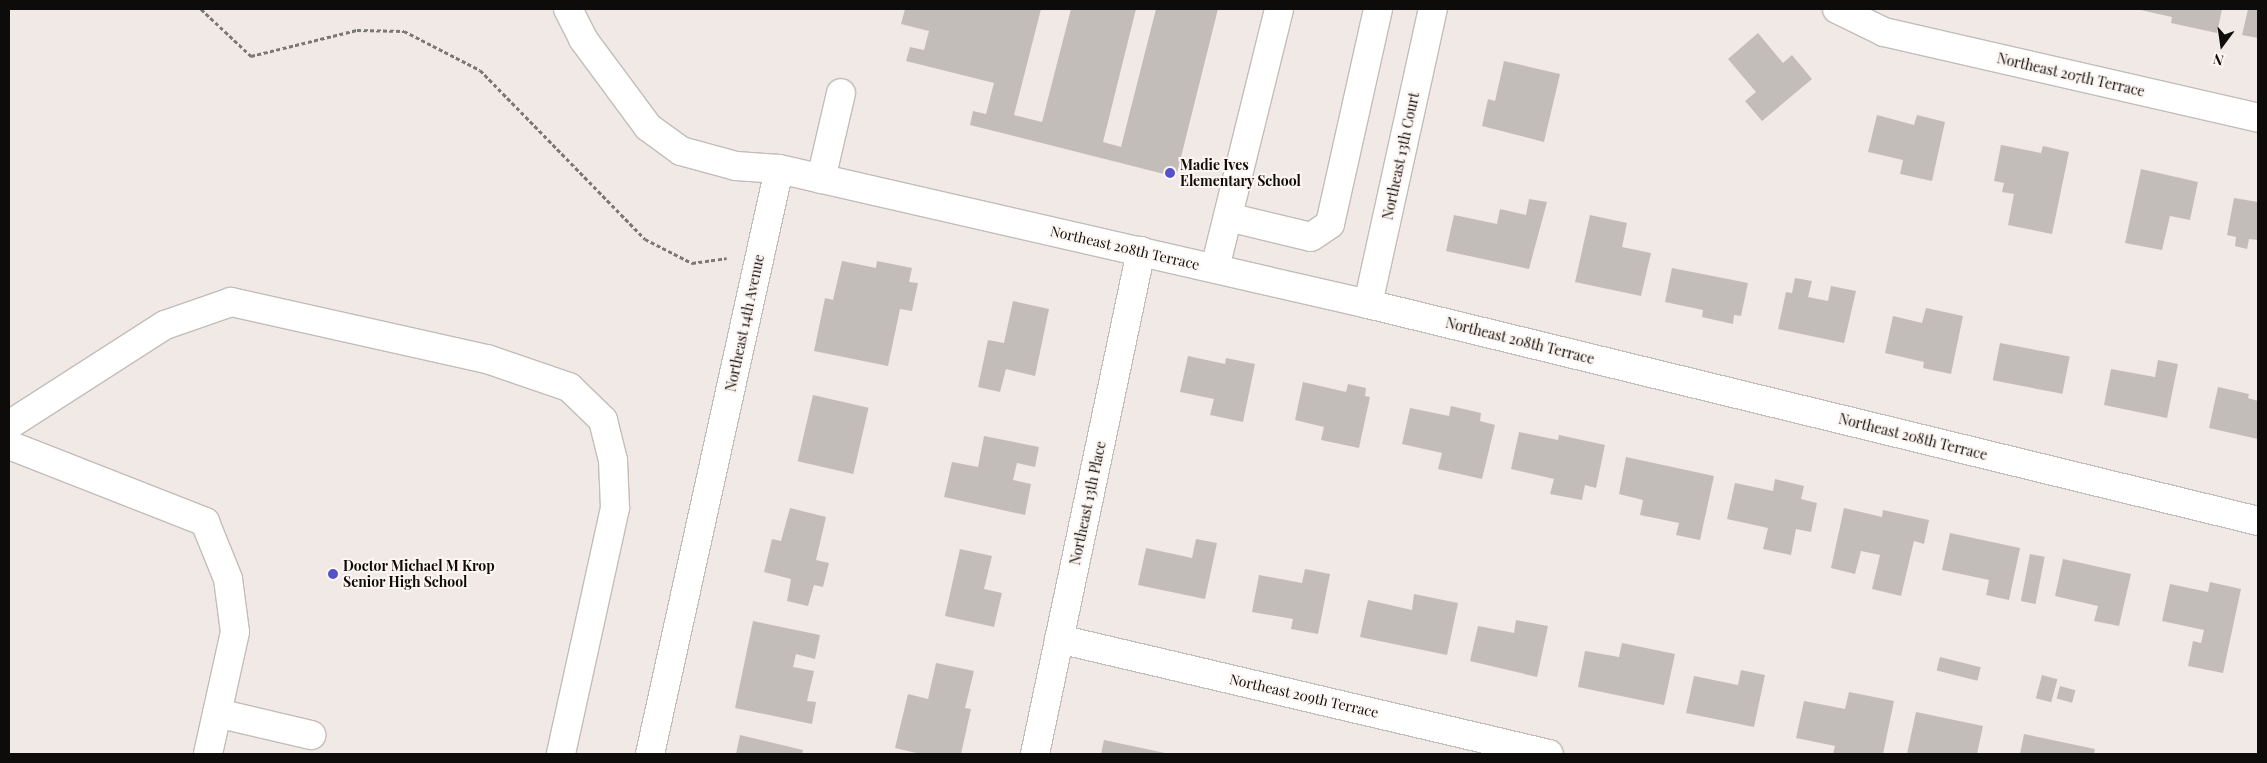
<!DOCTYPE html>
<html>
<head>
<meta charset="utf-8">
<style>
  body { margin:0 }
  #map { position:relative; width:2267px; height:763px; overflow:hidden; background:#f0e9e5; font-family:"Playfair Display",serif }
  div>[style] { position:absolute }
  .building>* { inset:0; background:#c3bdb9; transform-origin:0 0 }
  .path>* { height:3px; margin-top:-1.5px; transform-origin:0; background:repeating-linear-gradient(90deg,#7b7774 0 4px,transparent 0 6.5px) }
  .roads { filter:drop-shadow(1px 0 #c3bdb9) drop-shadow(-1px 0 #c3bdb9) drop-shadow(0 1px #c3bdb9) drop-shadow(0 -1px #c3bdb9) }
  .minor>* { height:28px; margin:-14px; padding:0 14px; transform-origin:14px; border-radius:14px; background:#fff }
  .dots>* { width:14px; height:14px; translate:-50% -50%; box-sizing:border-box; border:2px solid #fdf6f2; border-radius:50% }
  span { translate:-50% -50%; white-space:nowrap; text-align:center; line-height:1.15; -webkit-text-stroke:4px #fdf6f2; paint-order:stroke }
  .street-label { font-size:14px; color:#0e0c0a }
  .poi-label { font-size:14px; color:#0e0c0a; font-weight:700 }
  .left { translate:0 -50%; text-align:left }
  .frame { position:absolute; inset:0; border:10px solid #0e0c0a; pointer-events:none }
  .north { position:absolute; left:2197px; top:20px; width:50px; height:50px; -webkit-text-stroke:4px #fdf6f2; paint-order:stroke; rotate:194deg; font-size:14px; font-weight:700; line-height:20px; text-align:center; color:#0e0c0a }
  .north::after { content:''; display:block; margin:auto; width:18px; height:22px; background:#0e0c0a; clip-path:polygon(50% 0,100% 100%,50% 72%,0 100%) }
</style>
</head>
<body>
<div id="map">
  <div class="building">
    <div style="clip-path:polygon(905px 9px,1041px 9px,1014px 115px,1042px 122px,1071px 9px,1136px 9px,1103px 142px,1121px 147px,1156px 9px,1218px 9px,1176px 177px,970px 125px,973px 111px,986px 114px,994px 83px,906px 61px,910px 47px,924px 50px,929px 31px,901px 24px)"></div>
    <div style="clip-path:polygon(2136px 9px,2222px 9px,2217px 33px,2171px 23px,2172px 17px)"></div>
    <div style="clip-path:polygon(2248px 9px,2258px 9px,2258px 38px,2242px 35px)"></div>
    <div style="clip-path:polygon(1758px 33px,1783px 63px,1792px 55px,1812px 79px,1762px 121px,1745px 101px,1756px 92px,1728px 59px)"></div>
    <div style="clip-path:polygon(1504px 61px,1560px 74px,1544px 142px,1482px 126px,1488px 99px,1495px 101px)"></div>
    <div style="clip-path:polygon(1877px 115px,1914px 125px,1917px 115px,1945px 122px,1932px 181px,1900px 174px,1903px 160px,1868px 152px)"></div>
    <div style="clip-path:polygon(2001px 145px,2041px 153px,2043px 146px,2069px 152px,2052px 234px,2008px 225px,2014px 194px,2002px 192px,2004px 183px,1994px 181px)"></div>
    <div style="clip-path:polygon(2141px 169px,2198px 182px,2190px 220px,2170px 216px,2162px 250px,2125px 243px)"></div>
    <div style="clip-path:polygon(2234px 198px,2258px 202px,2258px 240px,2249px 239px,2247px 249px,2235px 246px,2236px 237px,2227px 235px)"></div>
    <div style="clip-path:polygon(1529px 199px,1547px 202px,1529px 269px,1446px 251px,1454px 215px,1497px 224px,1500px 209px,1526px 215px)"></div>
    <div style="clip-path:polygon(1590px 215px,1627px 223px,1622px 247px,1651px 253px,1641px 296px,1575px 282px)"></div>
    <div style="clip-path:polygon(842px 261px,876px 268px,877px 261px,912px 268px,909px 282px,918px 283px,912px 311px,900px 309px,888px 366px,814px 351px,825px 298px,833px 300px)"></div>
    <div style="clip-path:polygon(1672px 268px,1748px 283px,1741px 316px,1734px 315px,1733px 324px,1702px 317px,1703px 310px,1665px 302px)"></div>
    <div style="clip-path:polygon(1795px 278px,1812px 281px,1808px 297px,1828px 301px,1831px 286px,1856px 291px,1844px 343px,1778px 329px,1786px 292px,1792px 293px)"></div>
    <div style="clip-path:polygon(1013px 301px,1049px 309px,1035px 376px,1006px 369px,1000px 392px,978px 387px,988px 340px,1004px 343px)"></div>
    <div style="clip-path:polygon(1926px 308px,1963px 316px,1951px 374px,1923px 368px,1924px 362px,1885px 353px,1893px 316px,1922px 323px)"></div>
    <div style="left:2000px;top:343px;width:71px;height:38px;rotate:11deg"></div>
    <div style="clip-path:polygon(1188px 356px,1225px 364px,1226px 358px,1255px 364px,1243px 422px,1210px 415px,1214px 399px,1180px 392px)"></div>
    <div style="clip-path:polygon(2158px 360px,2178px 364px,2167px 418px,2104px 405px,2111px 369px,2155px 377px)"></div>
    <div style="clip-path:polygon(1303px 382px,1346px 392px,1348px 384px,1366px 388px,1365px 396px,1370px 397px,1359px 448px,1321px 440px,1324px 427px,1295px 420px)"></div>
    <div style="clip-path:polygon(2218px 387px,2249px 394px,2248px 398px,2258px 401px,2258px 439px,2209px 428px)"></div>
    <div style="left:813px;top:395px;width:57px;height:68px;rotate:13deg"></div>
    <div style="clip-path:polygon(1451px 406px,1481px 413px,1480px 421px,1495px 425px,1482px 479px,1438px 469px,1442px 453px,1402px 444px,1410px 408px,1449px 416px)"></div>
    <div style="clip-path:polygon(1519px 432px,1558px 440px,1559px 435px,1605px 445px,1596px 488px,1585px 485px,1582px 500px,1550px 494px,1554px 479px,1511px 469px)"></div>
    <div style="clip-path:polygon(984px 436px,1039px 447px,1035px 467px,1017px 463px,1013px 480px,1031px 484px,1025px 515px,944px 497px,952px 462px,978px 467px)"></div>
    <div style="clip-path:polygon(1626px 457px,1714px 476px,1700px 540px,1676px 535px,1679px 523px,1640px 515px,1643px 500px,1619px 494px)"></div>
    <div style="clip-path:polygon(1775px 479px,1804px 486px,1801px 499px,1817px 503px,1811px 532px,1796px 529px,1791px 555px,1763px 549px,1768px 528px,1727px 519px,1735px 483px,1773px 491px)"></div>
    <div style="clip-path:polygon(790px 508px,826px 517px,816px 560px,829px 563px,823px 587px,814px 585px,808px 606px,787px 601px,791px 579px,764px 572px,772px 539px,781px 541px)"></div>
    <div style="clip-path:polygon(1844px 508px,1882px 517px,1883px 510px,1929px 520px,1924px 544px,1914px 541px,1901px 596px,1872px 589px,1880px 555px,1861px 551px,1855px 574px,1831px 568px)"></div>
    <div style="clip-path:polygon(1950px 533px,2020px 548px,2009px 600px,1986px 595px,1989px 580px,1942px 570px)"></div>
    <div style="clip-path:polygon(1196px 539px,1217px 543px,1205px 599px,1138px 585px,1146px 548px,1192px 558px)"></div>
    <div style="clip-path:polygon(960px 549px,992px 556px,984px 589px,1002px 593px,994px 627px,945px 616px)"></div>
    <div style="left:2030px;top:554px;width:15px;height:48px;rotate:11deg"></div>
    <div style="clip-path:polygon(2063px 559px,2131px 574px,2119px 626px,2094px 621px,2098px 606px,2055px 596px)"></div>
    <div style="clip-path:polygon(1305px 569px,1330px 574px,1318px 634px,1291px 629px,1293px 619px,1252px 612px,1259px 575px,1302px 583px)"></div>
    <div style="clip-path:polygon(2210px 582px,2241px 589px,2223px 673px,2188px 666px,2193px 641px,2201px 643px,2204px 630px,2162px 621px,2170px 584px,2208px 592px)"></div>
    <div style="clip-path:polygon(1414px 594px,1458px 603px,1447px 655px,1360px 637px,1368px 600px,1412px 610px)"></div>
    <div style="clip-path:polygon(1516px 620px,1548px 626px,1537px 677px,1470px 661px,1478px 626px,1514px 633px)"></div>
    <div style="clip-path:polygon(753px 621px,820px 635px,815px 659px,796px 654px,793px 667px,814px 671px,807px 701px,816px 702px,812px 724px,735px 708px)"></div>
    <div style="clip-path:polygon(1622px 643px,1675px 654px,1664px 705px,1578px 687px,1585px 651px,1619px 657px)"></div>
    <div style="left:1940px;top:657px;width:42px;height:14px;rotate:14deg"></div>
    <div style="clip-path:polygon(936px 663px,974px 671px,965px 708px,971px 709px,961px 754px,921px 754px,895px 748px,908px 694px,928px 699px)"></div>
    <div style="clip-path:polygon(1741px 670px,1765px 675px,1754px 727px,1686px 713px,1694px 676px,1738px 685px)"></div>
    <div style="left:2042px;top:675px;width:16px;height:24px;rotate:15deg"></div>
    <div style="left:2060px;top:686px;width:16px;height:13px;rotate:15deg"></div>
    <div style="clip-path:polygon(1849px 692px,1894px 701px,1883px 754px,1833px 754px,1835px 746px,1796px 738px,1804px 701px,1845px 709px)"></div>
    <div style="clip-path:polygon(1916px 712px,1983px 726px,1977px 754px,1907px 754px)"></div>
    <div style="clip-path:polygon(2024px 734px,2095px 749px,2094px 754px,2020px 754px)"></div>
    <div style="clip-path:polygon(740px 735px,803px 750px,802px 754px,736px 754px)"></div>
    <div style="clip-path:polygon(1104px 740px,1165px 753px,1165px 754px,1101px 754px)"></div>
  </div>
  <div class="path">
    <div style="left:201px;top:9px;width:69px;rotate:43.2deg"></div>
    <div style="left:251px;top:56px;width:109px;rotate:-13.8deg"></div>
    <div style="left:357px;top:30px;width:47px;rotate:1.2deg"></div>
    <div style="left:404px;top:31px;width:85px;rotate:27.2deg"></div>
    <div style="left:480px;top:70px;width:236px;rotate:45.7deg"></div>
    <div style="left:645px;top:239px;width:53px;rotate:27.1deg"></div>
    <div style="left:692px;top:263px;width:35px;rotate:-8deg"></div>
  </div>
  <div class="roads">
    <div class="minor">
      <div style="left:568px;top:9px;width:34px;rotate:63deg"></div>
      <div style="left:583px;top:39px;width:109px;rotate:53.5deg"></div>
      <div style="left:648px;top:127px;width:41px;rotate:36deg"></div>
      <div style="left:681px;top:151px;width:57px;rotate:15.3deg"></div>
      <div style="left:736px;top:166px;width:43px;rotate:4deg"></div>
      <div style="left:779px;top:169px;width:604px;rotate:12.91deg"></div>
      <div style="left:1368px;top:304px;width:916px;rotate:13.7deg"></div>
      <div style="left:1837px;top:9px;width:52px;rotate:26.1deg"></div>
      <div style="left:1884px;top:32px;width:384px;rotate:12.9deg"></div>
      <div style="left:821px;top:179px;width:88px;rotate:-76.9deg"></div>
      <div style="left:1228px;top:217px;width:85px;rotate:13.5deg"></div>
      <div style="left:1311px;top:237px;width:23px;rotate:-34deg"></div>
      <div style="left:1330px;top:224px;width:220px;rotate:-77.4deg"></div>
      <div style="left:1215px;top:268px;width:267px;rotate:-76.1deg"></div>
      <div style="left:1368px;top:304px;width:302px;rotate:-77.6deg"></div>
      <div style="left:9px;top:425px;width:185px;rotate:-32.7deg"></div>
      <div style="left:165px;top:325px;width:70px;rotate:-19.2deg"></div>
      <div style="left:231px;top:302px;width:262px;rotate:12.6deg"></div>
      <div style="left:487px;top:359px;width:87px;rotate:18.9deg"></div>
      <div style="left:569px;top:387px;width:47px;rotate:44.1deg"></div>
      <div style="left:603px;top:420px;width:41px;rotate:76deg"></div>
      <div style="left:613px;top:460px;width:48px;rotate:87.6deg"></div>
      <div style="left:615px;top:508px;width:252px;rotate:102.4deg"></div>
      <div style="left:9px;top:445px;width:211px;rotate:21.4deg"></div>
      <div style="left:205px;top:522px;width:61px;rotate:68deg"></div>
      <div style="left:228px;top:579px;width:53px;rotate:82.5deg"></div>
      <div style="left:235px;top:632px;width:125px;rotate:102.5deg"></div>
      <div style="left:1059px;top:639px;width:503px;rotate:13.21deg"></div>
      <div style="left:217px;top:713px;width:97px;rotate:13.2deg"></div>
      <div style="left:650px;top:754px;width:599px;rotate:-77.56deg"></div>
      <div style="left:1035px;top:754px;width:514px;rotate:-78.1deg"></div>
    </div>
  </div>
  <div class="dots">
    <div style="left:1170px;top:173px;background:#5452ca"></div>
    <div style="left:333px;top:574px;background:#5452ca"></div>
  </div>
  <div class="street-label">
    <span style="left:2071px;top:75px;rotate:13deg">Northeast 207th Terrace</span>
    <span style="left:1401px;top:156px;rotate:-78deg">Northeast 13th Court</span>
    <span style="left:1125px;top:248px;rotate:13deg">Northeast 208th Terrace</span>
    <span style="left:745px;top:323px;rotate:-78deg">Northeast 14th Avenue</span>
    <span style="left:1520px;top:341px;rotate:14deg">Northeast 208th Terrace</span>
    <span style="left:1913px;top:437px;rotate:14deg">Northeast 208th Terrace</span>
    <span style="left:1088px;top:503px;rotate:-78deg">Northeast 13th Place</span>
    <span style="left:1304px;top:696px;rotate:13deg">Northeast 209th Terrace</span>
  </div>
  <div class="poi-label">
    <span class="left" style="left:1180px;top:173px">Madie Ives<br>Elementary School</span>
    <span class="left" style="left:343px;top:574px">Doctor Michael M Krop<br>Senior High School</span>
  </div>
  <div class="frame"></div>
  <div class="north">N</div>
</div>
</body>
</html>
